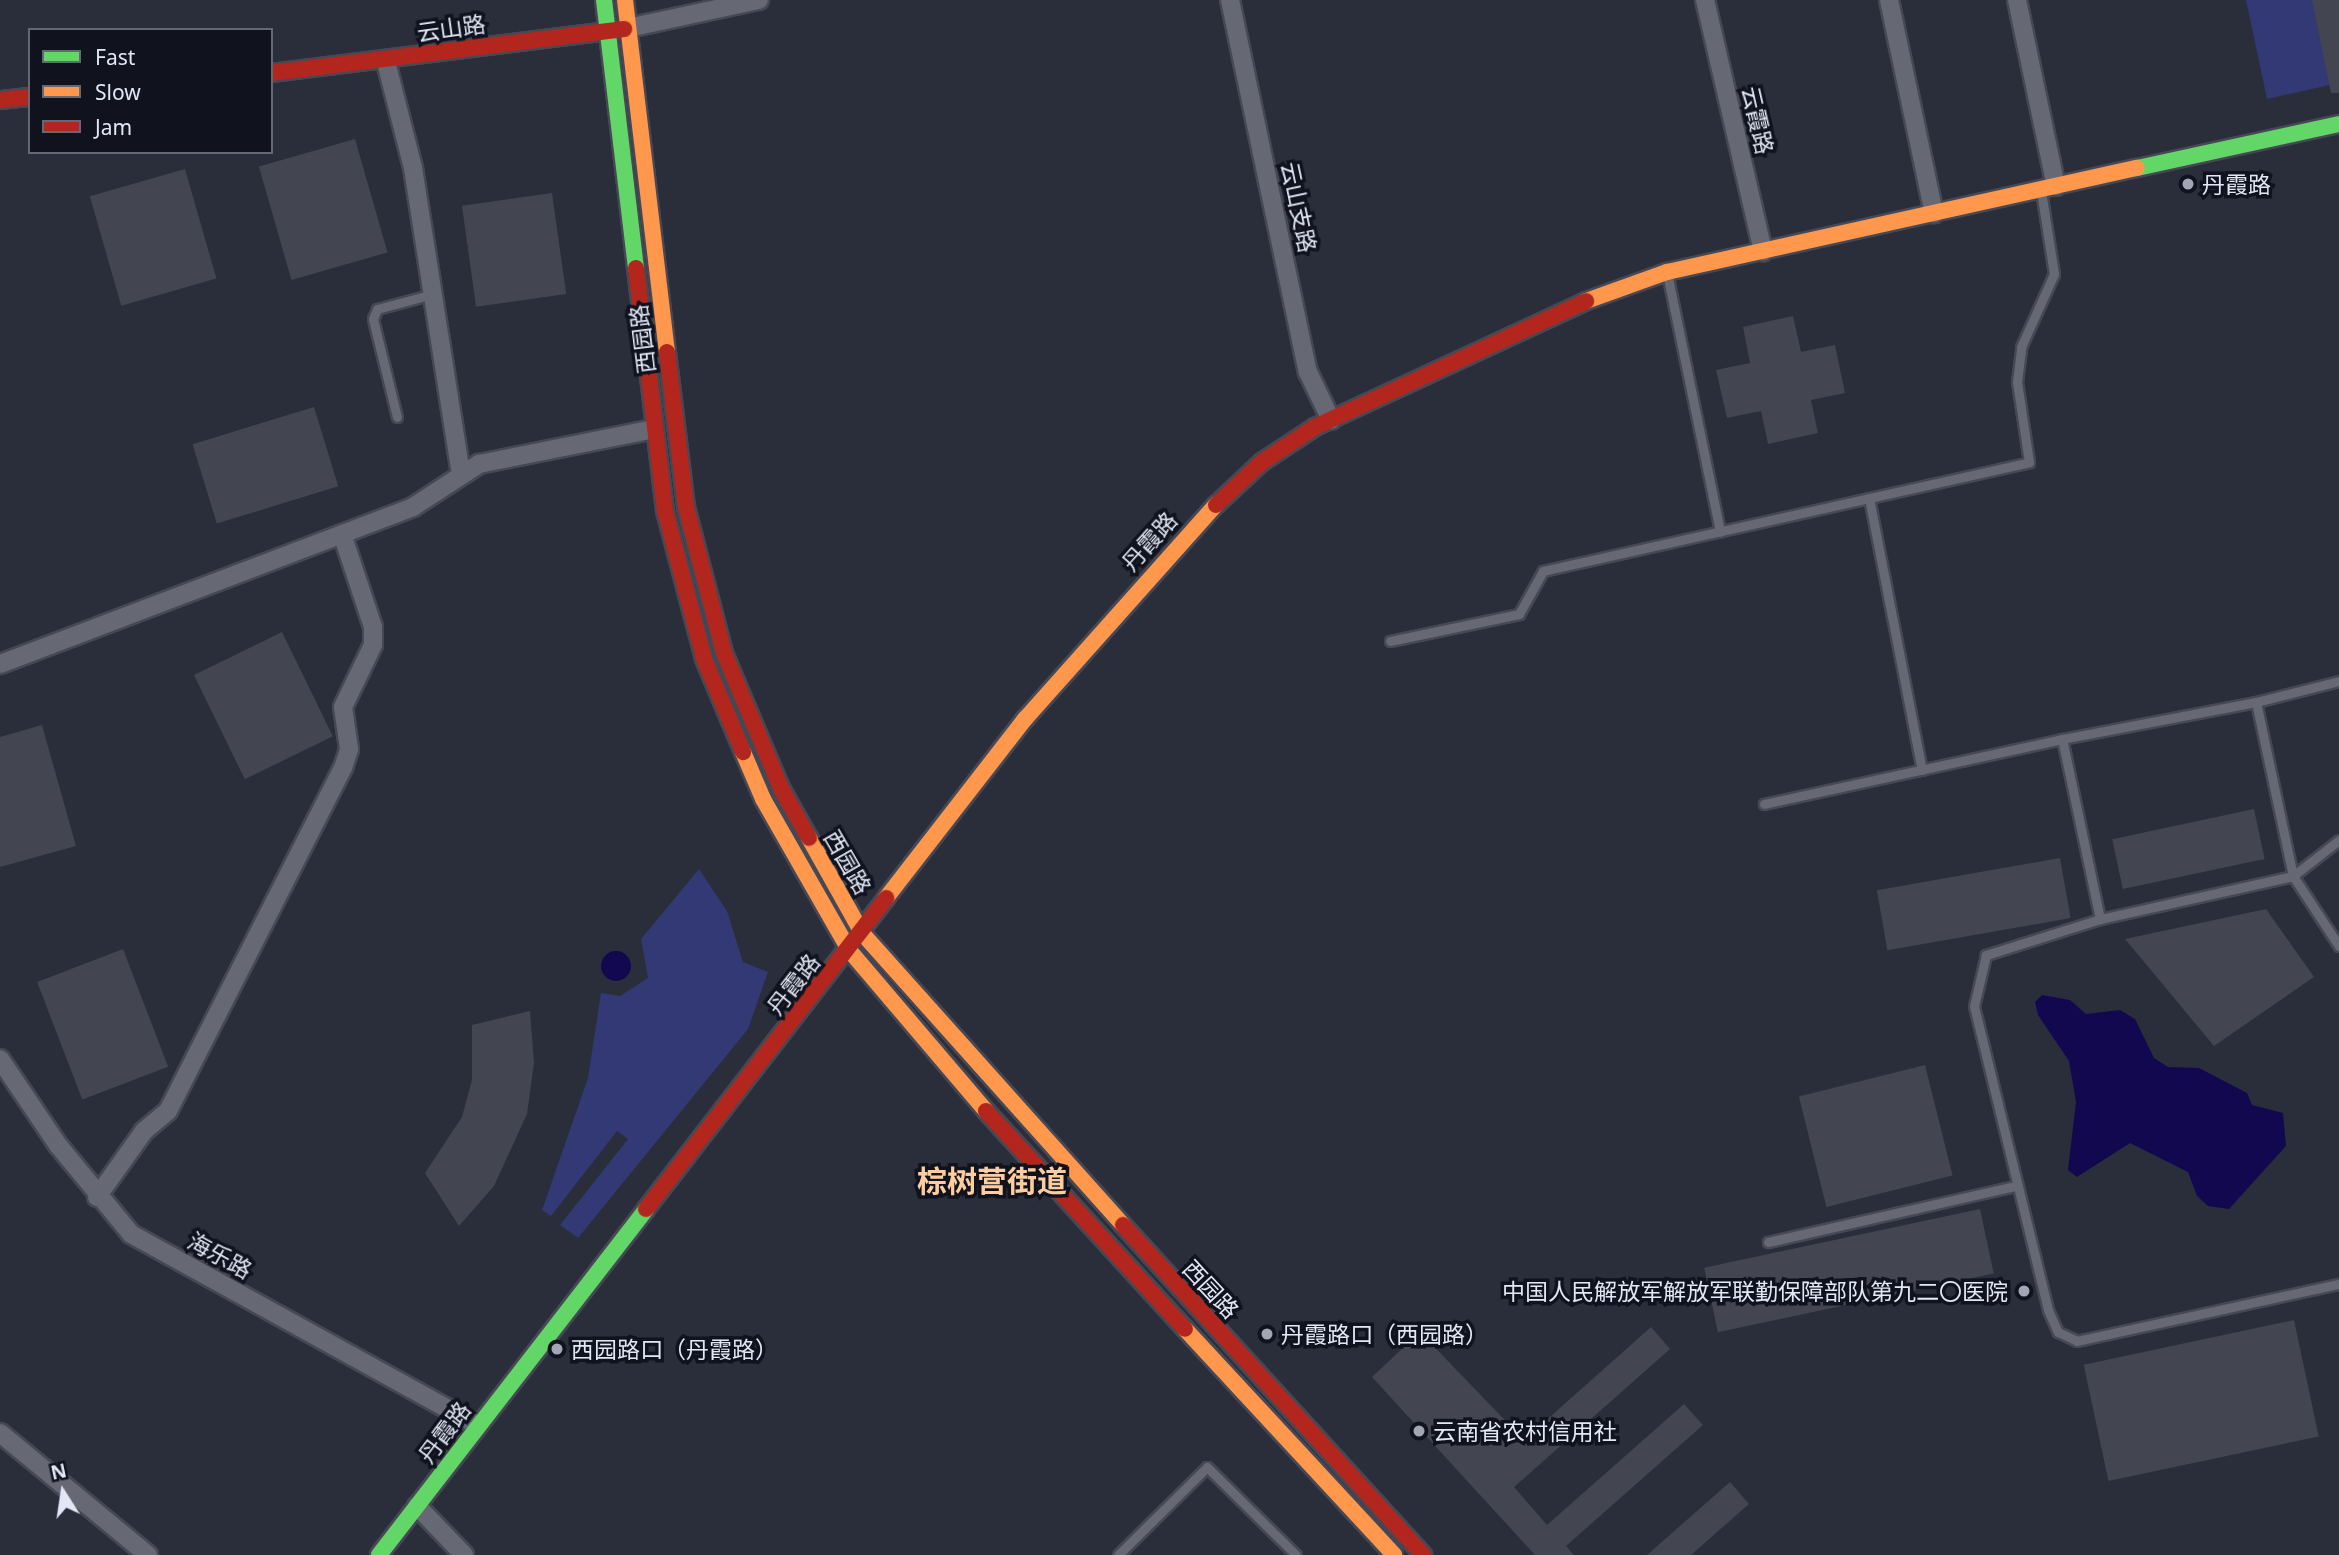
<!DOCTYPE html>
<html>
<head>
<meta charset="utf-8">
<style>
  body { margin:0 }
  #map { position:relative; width:2339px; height:1555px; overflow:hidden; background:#2a2d3a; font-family:"Noto Sans","Noto Sans SC",sans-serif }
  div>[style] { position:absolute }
  .green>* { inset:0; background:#323974 }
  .water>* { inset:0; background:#120850 }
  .round { border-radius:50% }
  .building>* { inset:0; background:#434651; transform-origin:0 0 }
  .roads { filter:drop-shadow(2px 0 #464854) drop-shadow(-2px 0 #464854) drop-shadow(0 2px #464854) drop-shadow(0 -2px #464854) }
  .lane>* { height:9px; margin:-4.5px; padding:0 4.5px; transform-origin:4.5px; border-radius:4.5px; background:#666873 }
  .street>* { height:18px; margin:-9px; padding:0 9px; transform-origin:9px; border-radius:9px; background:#666873 }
  .fast>* { height:16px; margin:-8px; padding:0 8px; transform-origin:8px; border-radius:8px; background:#63d668 }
  .slow>* { height:16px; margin:-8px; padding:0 8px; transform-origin:8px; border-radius:8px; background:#ff974d }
  .jam>* { height:16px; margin:-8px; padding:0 8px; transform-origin:8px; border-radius:8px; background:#b3261e }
  .dots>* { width:19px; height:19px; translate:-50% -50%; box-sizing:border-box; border:4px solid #10131d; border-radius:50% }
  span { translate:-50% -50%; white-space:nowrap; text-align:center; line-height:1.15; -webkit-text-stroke:7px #10131d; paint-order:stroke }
  .street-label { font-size:23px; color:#e3e6f6 }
  .poi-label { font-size:23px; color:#e3e6f6 }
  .left { translate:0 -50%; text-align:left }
  .right { translate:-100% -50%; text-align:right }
  .district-label { font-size:30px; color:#fdcda0; font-weight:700 }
  .legend { position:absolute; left:28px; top:28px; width:245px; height:126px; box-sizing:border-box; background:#10131d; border:2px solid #646774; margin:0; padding:9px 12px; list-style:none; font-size:21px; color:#e3e6f6 }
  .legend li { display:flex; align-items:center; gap:14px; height:35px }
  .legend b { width:35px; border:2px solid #646774 }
  .north { position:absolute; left:28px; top:1457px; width:70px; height:70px; -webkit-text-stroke:5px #10131d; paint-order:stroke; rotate:348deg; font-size:19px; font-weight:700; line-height:28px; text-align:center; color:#e3e6f6 }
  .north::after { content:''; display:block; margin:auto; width:24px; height:32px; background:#e3e6f6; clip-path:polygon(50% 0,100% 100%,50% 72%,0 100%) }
</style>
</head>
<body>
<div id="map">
  <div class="green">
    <div style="clip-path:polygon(2246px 0,2339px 0,2339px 83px,2267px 99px)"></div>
    <div style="clip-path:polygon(699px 869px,727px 911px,743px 962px,768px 972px,748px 1029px,578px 1238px,560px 1225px,628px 1139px,617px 1131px,551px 1216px,542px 1210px,588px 1078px,601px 993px,620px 996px,648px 978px,641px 939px)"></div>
  </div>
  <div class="water">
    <div class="round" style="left:601px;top:951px;width:30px;height:30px"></div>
    <div style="clip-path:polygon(2042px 995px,2070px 1000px,2086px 1014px,2120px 1010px,2135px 1019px,2154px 1058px,2168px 1067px,2199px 1068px,2247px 1093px,2252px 1105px,2283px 1113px,2286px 1146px,2229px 1209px,2208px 1206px,2197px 1196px,2188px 1172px,2130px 1143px,2077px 1177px,2068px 1170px,2076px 1102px,2069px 1061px,2038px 1015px,2035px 1002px)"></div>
  </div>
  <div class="building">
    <div style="clip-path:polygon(2312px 0,2339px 0,2339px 93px,2331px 93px)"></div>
    <div style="left:355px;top:139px;width:118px;height:100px;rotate:74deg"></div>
    <div style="left:185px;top:169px;width:114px;height:99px;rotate:74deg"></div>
    <div style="left:552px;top:193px;width:102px;height:91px;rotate:82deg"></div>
    <div style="clip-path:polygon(1793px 316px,1801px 352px,1835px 345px,1845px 393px,1811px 400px,1818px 433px,1768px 444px,1761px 411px,1727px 418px,1716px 370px,1750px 363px,1743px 327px)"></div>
    <div style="left:314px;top:407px;width:83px;height:127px;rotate:73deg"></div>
    <div style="left:282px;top:632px;width:116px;height:98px;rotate:64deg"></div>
    <div style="clip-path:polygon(42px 725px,76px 846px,0 867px,0 737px)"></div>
    <div style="left:2254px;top:809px;width:51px;height:145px;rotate:78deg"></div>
    <div style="left:2060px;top:858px;width:61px;height:186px;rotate:80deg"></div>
    <div style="clip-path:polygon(2266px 909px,2314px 977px,2214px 1046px,2125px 939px)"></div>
    <div style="left:123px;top:949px;width:126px;height:92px;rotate:69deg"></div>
    <div style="clip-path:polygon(530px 1011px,534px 1063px,527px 1114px,494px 1186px,459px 1226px,425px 1173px,462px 1117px,472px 1080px,472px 1025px)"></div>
    <div style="left:1925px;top:1065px;width:114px;height:130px;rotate:76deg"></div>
    <div style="left:1980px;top:1209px;width:66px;height:282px;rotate:78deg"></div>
    <div style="left:2294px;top:1320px;width:119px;height:215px;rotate:78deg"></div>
    <div style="clip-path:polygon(1651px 1327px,1670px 1349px,1514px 1487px,1547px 1525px,1684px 1404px,1703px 1425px,1566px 1546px,1574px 1555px,1535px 1555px,1372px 1377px,1420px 1332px,1524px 1440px)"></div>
    <div style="clip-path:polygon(1730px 1482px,1749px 1504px,1691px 1555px,1647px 1555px)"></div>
  </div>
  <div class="roads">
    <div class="lane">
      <div style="left:1667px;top:273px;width:264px;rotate:78.4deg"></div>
      <div style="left:397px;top:417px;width:101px;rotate:-103.8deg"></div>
      <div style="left:373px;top:319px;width:11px;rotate:-68deg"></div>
      <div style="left:377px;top:309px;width:58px;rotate:-15deg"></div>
      <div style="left:1869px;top:498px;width:277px;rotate:79deg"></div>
      <div style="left:1390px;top:641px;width:132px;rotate:-11.8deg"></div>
      <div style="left:1519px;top:614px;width:49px;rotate:-60.8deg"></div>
      <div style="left:1543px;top:571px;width:498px;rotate:-12.6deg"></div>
      <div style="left:2029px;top:462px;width:81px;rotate:-98.5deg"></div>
      <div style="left:2017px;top:382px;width:35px;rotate:-83deg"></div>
      <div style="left:2021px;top:347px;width:80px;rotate:-65.7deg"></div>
      <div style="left:2054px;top:274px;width:84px;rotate:-98.9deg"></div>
      <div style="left:2339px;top:681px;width:86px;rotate:165.8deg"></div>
      <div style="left:2256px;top:702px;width:178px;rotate:78deg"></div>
      <div style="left:2293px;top:876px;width:198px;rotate:167.4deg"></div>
      <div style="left:2100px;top:919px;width:120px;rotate:162.5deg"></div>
      <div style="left:1986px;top:955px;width:52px;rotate:103.2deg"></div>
      <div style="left:1974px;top:1006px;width:313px;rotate:76.3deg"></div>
      <div style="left:2048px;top:1310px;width:24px;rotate:66deg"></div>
      <div style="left:2058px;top:1332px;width:21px;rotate:25deg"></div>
      <div style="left:2077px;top:1341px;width:268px;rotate:-12.3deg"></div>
      <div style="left:1764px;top:804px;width:305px;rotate:-12.3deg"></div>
      <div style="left:2339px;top:840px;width:58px;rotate:142deg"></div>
      <div style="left:2293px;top:876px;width:84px;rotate:56.7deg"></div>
      <div style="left:2100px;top:919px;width:184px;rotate:-101.9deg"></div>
      <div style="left:2062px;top:739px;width:197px;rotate:-10.8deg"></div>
      <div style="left:1768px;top:1242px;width:256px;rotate:-12.8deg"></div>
      <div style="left:1118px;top:1555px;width:125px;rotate:-44.7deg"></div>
      <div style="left:1207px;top:1467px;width:125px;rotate:44.7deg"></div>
    </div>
    <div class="street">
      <div style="left:1230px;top:0;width:380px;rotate:78.2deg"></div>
      <div style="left:1308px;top:372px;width:53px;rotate:64.4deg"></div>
      <div style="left:1705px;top:0;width:258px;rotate:77deg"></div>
      <div style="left:1889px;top:0;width:218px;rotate:78.1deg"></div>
      <div style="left:2017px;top:0;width:190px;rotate:78.2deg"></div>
      <div style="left:628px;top:28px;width:134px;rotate:-12.1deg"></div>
      <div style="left:386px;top:62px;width:109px;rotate:75.7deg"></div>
      <div style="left:413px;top:168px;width:310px;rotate:81.1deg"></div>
      <div style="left:0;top:664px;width:442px;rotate:-20.8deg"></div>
      <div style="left:413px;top:507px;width:79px;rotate:-33.1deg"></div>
      <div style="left:479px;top:464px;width:178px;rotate:-11.3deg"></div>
      <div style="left:0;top:1059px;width:104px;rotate:56deg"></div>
      <div style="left:58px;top:1145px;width:115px;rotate:50.6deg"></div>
      <div style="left:131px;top:1234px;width:395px;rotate:28.9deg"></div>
      <div style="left:97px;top:1197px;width:81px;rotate:-54.5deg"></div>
      <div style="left:144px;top:1131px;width:31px;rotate:-40deg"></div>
      <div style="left:168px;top:1111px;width:385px;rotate:-63deg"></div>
      <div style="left:343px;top:768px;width:20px;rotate:-72deg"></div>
      <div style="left:349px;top:749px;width:42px;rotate:-98.1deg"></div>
      <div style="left:343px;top:707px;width:69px;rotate:-64.2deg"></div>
      <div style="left:373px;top:645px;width:18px;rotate:-90deg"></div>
      <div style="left:373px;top:627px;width:98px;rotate:-108.4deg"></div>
      <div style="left:0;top:1433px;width:192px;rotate:39.5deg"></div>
      <div style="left:417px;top:1506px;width:68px;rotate:46.2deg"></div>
    </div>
    <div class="fast">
      <div style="left:604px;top:0;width:270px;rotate:83.2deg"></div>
      <div style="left:2137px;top:168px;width:207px;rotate:-12.3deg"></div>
      <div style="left:379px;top:1555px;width:437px;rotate:-52.3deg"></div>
    </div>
    <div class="slow">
      <div style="left:625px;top:0;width:354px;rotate:83.2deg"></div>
      <div style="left:1586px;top:301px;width:86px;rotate:-19.7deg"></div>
      <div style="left:1667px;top:272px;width:481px;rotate:-12.5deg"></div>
      <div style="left:743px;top:752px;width:51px;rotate:66.9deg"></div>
      <div style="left:763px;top:799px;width:174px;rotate:60.3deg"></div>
      <div style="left:849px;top:950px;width:211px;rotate:49.6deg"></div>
      <div style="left:809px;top:838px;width:109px;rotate:60.8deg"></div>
      <div style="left:862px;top:933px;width:392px;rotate:48.2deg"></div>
      <div style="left:886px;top:898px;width:227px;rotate:-52.2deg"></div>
      <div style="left:1025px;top:719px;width:287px;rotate:-48.3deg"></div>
      <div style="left:1185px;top:1329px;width:308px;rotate:47.2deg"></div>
    </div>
    <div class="jam">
      <div style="left:271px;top:73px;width:356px;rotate:-7.1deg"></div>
      <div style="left:0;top:100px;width:30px;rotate:-6deg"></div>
      <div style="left:636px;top:268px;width:245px;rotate:83.2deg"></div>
      <div style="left:665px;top:511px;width:153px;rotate:75.2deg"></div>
      <div style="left:704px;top:659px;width:101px;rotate:67.2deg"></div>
      <div style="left:667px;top:352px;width:156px;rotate:83deg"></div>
      <div style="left:686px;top:507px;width:151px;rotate:75.4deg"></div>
      <div style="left:724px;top:653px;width:149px;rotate:67.1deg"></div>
      <div style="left:782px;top:790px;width:55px;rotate:60.6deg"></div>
      <div style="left:1216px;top:505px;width:63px;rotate:-43.1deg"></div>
      <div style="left:1262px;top:462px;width:64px;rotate:-33.4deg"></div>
      <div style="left:1315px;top:427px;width:299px;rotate:-24.9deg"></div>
      <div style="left:986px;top:1111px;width:295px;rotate:47.6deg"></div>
      <div style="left:646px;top:1209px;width:393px;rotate:-52.3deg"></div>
      <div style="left:1123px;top:1225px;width:446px;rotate:47.7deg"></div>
    </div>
  </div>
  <div class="dots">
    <div style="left:2188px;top:184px;background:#a2a5b4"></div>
    <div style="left:2024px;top:1291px;background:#a2a5b4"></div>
    <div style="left:1267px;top:1334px;background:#a2a5b4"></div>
    <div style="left:557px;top:1349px;background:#a2a5b4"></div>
    <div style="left:1419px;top:1431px;background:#a2a5b4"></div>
  </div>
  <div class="street-label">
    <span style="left:451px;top:28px;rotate:-8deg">云山路</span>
    <span style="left:1758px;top:120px;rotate:77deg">云霞路</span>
    <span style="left:1299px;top:207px;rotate:78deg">云山支路</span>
    <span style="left:642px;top:339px;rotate:-97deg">西园路</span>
    <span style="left:1149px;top:541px;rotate:-48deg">丹霞路</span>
    <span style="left:848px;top:862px;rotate:60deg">西园路</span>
    <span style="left:793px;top:984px;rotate:-52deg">丹霞路</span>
    <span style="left:220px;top:1255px;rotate:29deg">海乐路</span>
    <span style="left:1211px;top:1289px;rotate:47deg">西园路</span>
    <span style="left:444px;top:1432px;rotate:-53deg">丹霞路</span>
  </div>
  <div class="poi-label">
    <span class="left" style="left:2202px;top:184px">丹霞路</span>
    <span class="right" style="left:2008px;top:1291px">中国人民解放军解放军联勤保障部队第九二〇医院</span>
    <span class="left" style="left:1281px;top:1334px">丹霞路口（西园路）</span>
    <span class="left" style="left:571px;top:1349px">西园路口（丹霞路）</span>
    <span class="left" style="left:1433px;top:1431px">云南省农村信用社</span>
  </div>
  <div class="district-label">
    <span style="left:992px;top:1181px">棕树营街道</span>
  </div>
  <ul class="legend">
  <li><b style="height:9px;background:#63d668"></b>Fast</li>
  <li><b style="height:9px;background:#ff974d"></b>Slow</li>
  <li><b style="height:9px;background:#b3261e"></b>Jam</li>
  </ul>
  <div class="north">N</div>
</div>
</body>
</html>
